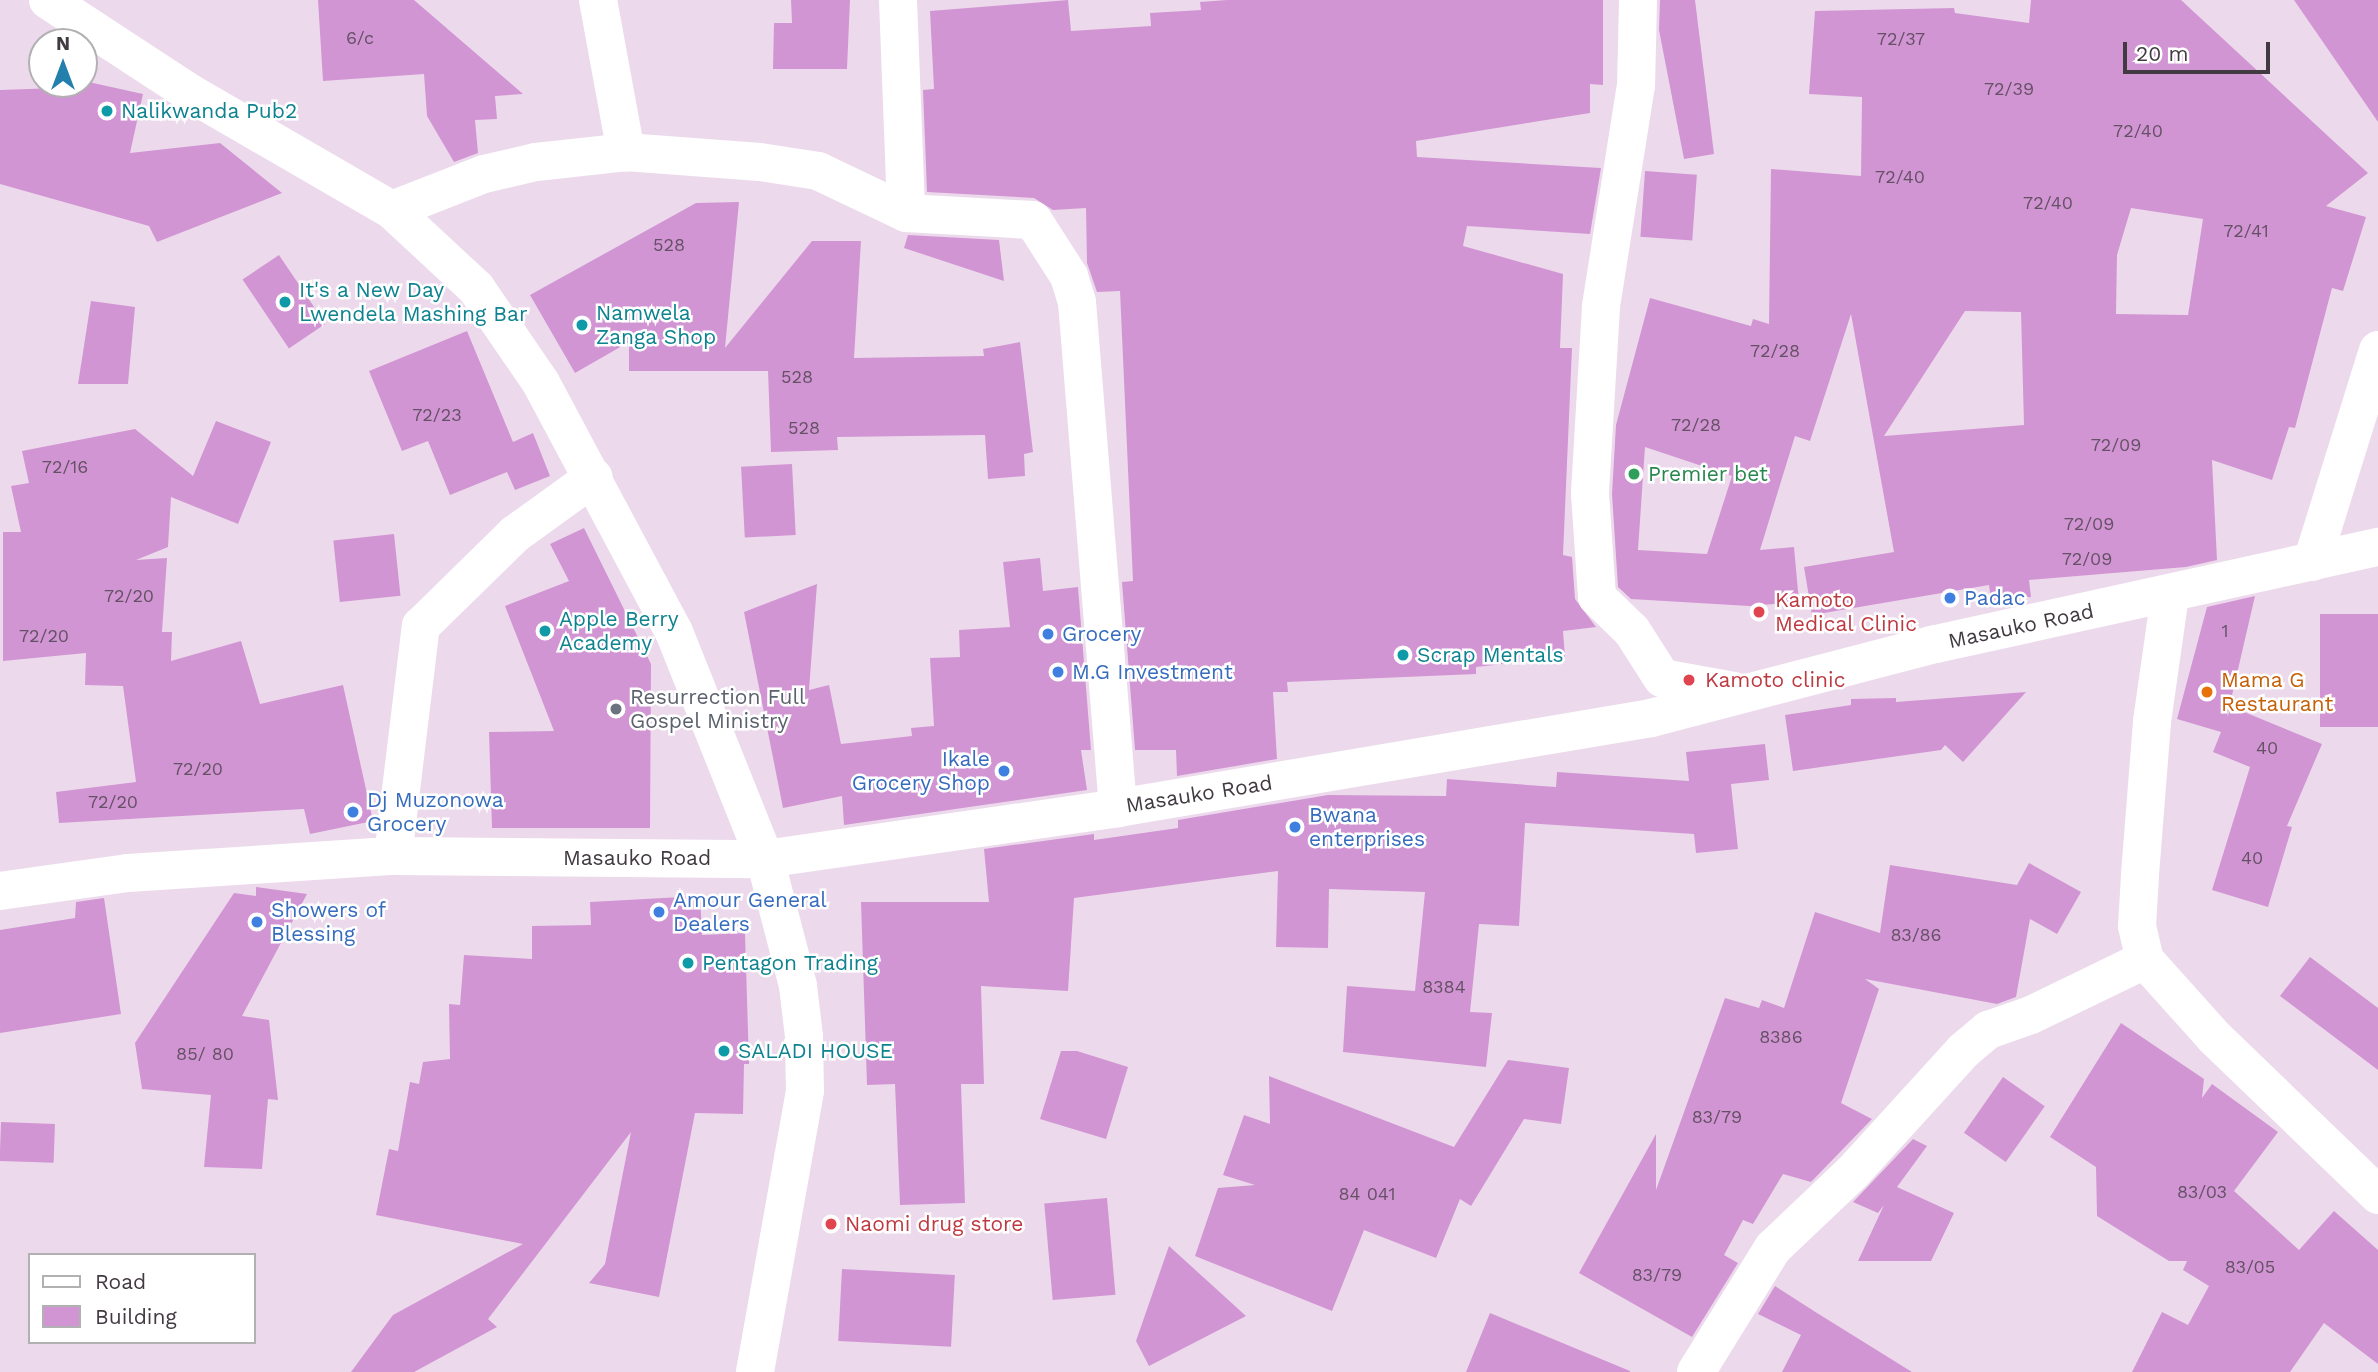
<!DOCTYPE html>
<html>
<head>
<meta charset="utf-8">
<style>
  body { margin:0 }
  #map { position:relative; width:2378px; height:1372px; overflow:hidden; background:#ecdaec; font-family:"Work Sans",sans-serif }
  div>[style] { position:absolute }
  .building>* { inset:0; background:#d295d3; transform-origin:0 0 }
  .minor>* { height:38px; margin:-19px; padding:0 19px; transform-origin:19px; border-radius:19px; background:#fff }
  .dots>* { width:19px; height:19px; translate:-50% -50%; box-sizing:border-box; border:4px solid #fff; border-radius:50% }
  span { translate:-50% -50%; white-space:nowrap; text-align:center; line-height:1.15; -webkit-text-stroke:5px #fff; paint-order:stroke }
  .number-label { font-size:18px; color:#655166 }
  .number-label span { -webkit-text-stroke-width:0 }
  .culture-label { font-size:21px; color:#0d838f }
  .left { translate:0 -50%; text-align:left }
  .leisure-label { font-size:21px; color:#27864d }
  .shop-label { font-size:21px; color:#366cbe }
  .right { translate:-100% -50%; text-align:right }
  .health-label { font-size:21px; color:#be3a42 }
  .street-label { font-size:21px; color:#413a41 }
  .food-label { font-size:21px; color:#c56008 }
  .worship-label { font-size:21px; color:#5b616d }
  .legend { position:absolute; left:28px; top:1253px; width:228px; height:91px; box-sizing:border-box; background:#fff; border:2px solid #b3b0b3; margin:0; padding:9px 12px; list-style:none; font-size:21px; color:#413a41 }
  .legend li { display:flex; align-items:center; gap:14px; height:35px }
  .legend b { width:35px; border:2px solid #b3b0b3 }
  .north { position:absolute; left:28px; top:28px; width:70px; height:70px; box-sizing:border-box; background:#fff; border:2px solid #b3b0b3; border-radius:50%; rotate:0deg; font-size:19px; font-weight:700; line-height:28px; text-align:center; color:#413a41 }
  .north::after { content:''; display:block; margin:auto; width:24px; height:32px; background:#237fac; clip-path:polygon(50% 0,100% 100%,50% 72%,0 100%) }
  .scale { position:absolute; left:2123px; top:42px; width:147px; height:32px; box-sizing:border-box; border:4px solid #413a41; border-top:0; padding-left:9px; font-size:21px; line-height:24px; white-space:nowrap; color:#413a41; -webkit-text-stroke:5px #fff; paint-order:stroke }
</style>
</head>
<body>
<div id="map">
  <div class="building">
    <div style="clip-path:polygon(318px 0,414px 0,523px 94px,495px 96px,497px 119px,475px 120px,478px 153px,454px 162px,427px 116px,424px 74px,323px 81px)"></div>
    <div style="clip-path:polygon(791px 0,850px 0,847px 69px,773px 69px,774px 23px,792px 23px)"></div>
    <div style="clip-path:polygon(1068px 0,1071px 31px,1151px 26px,1150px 13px,1201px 10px,1200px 2px,1227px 0,1603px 0,1603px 85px,1590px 84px,1590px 113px,1416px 141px,1417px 157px,1601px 168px,1590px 234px,1467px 226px,1463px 246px,1563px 274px,1560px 348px,1572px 348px,1563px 555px,1572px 557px,1575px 599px,1596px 627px,1563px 631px,1565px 657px,1476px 667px,1476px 674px,1287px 682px,1288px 692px,1273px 692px,1277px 759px,1177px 776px,1176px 750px,1135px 750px,1122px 582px,1133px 581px,1120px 291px,1097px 292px,1087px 263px,1086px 208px,1053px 210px,1034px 198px,927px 192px,923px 90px,934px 89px,930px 11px)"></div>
    <div style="clip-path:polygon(1660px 0,1695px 0,1714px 154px,1684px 159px,1659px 30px)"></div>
    <div style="clip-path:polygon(evenodd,2031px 0,2181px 0,2368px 173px,2326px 206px,2366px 217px,2343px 291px,2332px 288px,2295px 428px,2289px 427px,2272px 480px,2212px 460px,2217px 560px,2186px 567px,2029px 580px,2031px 597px,1991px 600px,1989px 585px,1812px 615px,1804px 567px,1894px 552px,1851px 314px,1810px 441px,1795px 436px,1760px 550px,1794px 547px,1799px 602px,1749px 606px,1631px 599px,1618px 587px,1612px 494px,1616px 425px,1650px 298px,1751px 326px,1753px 319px,1769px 324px,1771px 169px,1861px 176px,1862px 97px,1809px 94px,1815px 11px,1954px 8px,1955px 13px,2029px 23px,2031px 0,2131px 208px,2203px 219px,2188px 315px,2116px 314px,2117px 255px,2131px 208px,2031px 0,1965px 311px,2021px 312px,2024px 425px,1884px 436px,1965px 311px,2031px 0,1645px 447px,1732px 476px,1707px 554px,1638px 550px,1645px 447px)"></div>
    <div style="clip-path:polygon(2294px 0,2378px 0,2378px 122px)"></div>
    <div style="clip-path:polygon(84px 81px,143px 94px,130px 153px,220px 143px,282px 193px,157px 242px,149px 226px,0 184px,0 90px,84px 87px)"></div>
    <div style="left:1645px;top:171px;width:52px;height:66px;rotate:4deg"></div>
    <div style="clip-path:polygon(739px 202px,725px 348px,812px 241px,861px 241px,854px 358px,984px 356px,983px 349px,1020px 342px,1033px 452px,1024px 454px,1025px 476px,988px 479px,985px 435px,837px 437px,838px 450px,771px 452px,768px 371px,629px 371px,629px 342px,575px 373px,530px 295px,696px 203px)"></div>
    <div style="clip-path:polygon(908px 235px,999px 240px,1004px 281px,904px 248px)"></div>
    <div style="left:279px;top:255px;width:83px;height:44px;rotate:56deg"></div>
    <div style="clip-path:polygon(91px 301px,135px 307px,128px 384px,78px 384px)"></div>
    <div style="clip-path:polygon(467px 331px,513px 442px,533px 433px,550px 476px,515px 490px,507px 472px,450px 495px,428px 441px,402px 451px,369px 371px)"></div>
    <div style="clip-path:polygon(216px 421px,271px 442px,238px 524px,171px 497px,168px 547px,136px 560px,167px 558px,162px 632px,172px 632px,171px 661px,241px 641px,260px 704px,343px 685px,373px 821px,310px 834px,304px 809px,59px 823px,56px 792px,136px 782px,123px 686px,85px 685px,86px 653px,3px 661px,3px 532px,21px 532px,11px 486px,29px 483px,22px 451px,135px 429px,193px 476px)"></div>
    <div style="left:792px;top:464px;width:71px;height:51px;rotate:87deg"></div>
    <div style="clip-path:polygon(584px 528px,651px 664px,650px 828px,492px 828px,489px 732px,554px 731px,505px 606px,569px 581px,550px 544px)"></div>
    <div style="left:394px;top:534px;width:62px;height:61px;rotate:84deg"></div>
    <div style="clip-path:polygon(1040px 558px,1043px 591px,1078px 587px,1091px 750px,1081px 750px,1087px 790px,844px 825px,842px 796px,783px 808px,744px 612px,817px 584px,809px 690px,829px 685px,841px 744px,912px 736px,911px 728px,934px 726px,930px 658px,960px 657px,959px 630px,1010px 627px,1003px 562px)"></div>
    <div style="clip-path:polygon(2255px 596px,2227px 717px,2232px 707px,2322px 744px,2287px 826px,2292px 827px,2268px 907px,2212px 890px,2250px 767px,2213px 752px,2221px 732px,2177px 719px,2207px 607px)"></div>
    <div style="left:2320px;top:614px;width:58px;height:113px"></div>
    <div style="clip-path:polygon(2026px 692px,1963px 762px,1945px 745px,1941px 750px,1793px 771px,1785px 715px,1851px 705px,1851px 699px,1896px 698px,1896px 702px)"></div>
    <div style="clip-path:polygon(1765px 744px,1769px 780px,1731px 784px,1738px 849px,1696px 853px,1694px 834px,1525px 823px,1519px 926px,1479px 924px,1470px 1012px,1492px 1013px,1486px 1067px,1343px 1052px,1347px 986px,1415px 991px,1425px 892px,1329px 889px,1328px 948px,1276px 947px,1278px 871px,1074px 898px,1068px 991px,981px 986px,984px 1084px,961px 1084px,965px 1203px,900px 1205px,895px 1084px,867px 1085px,861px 902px,989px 902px,984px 849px,1094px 834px,1094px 840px,1178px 828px,1178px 820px,1328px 795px,1446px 796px,1447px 779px,1556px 787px,1557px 772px,1689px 781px,1686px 752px)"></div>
    <div style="clip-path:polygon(2029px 863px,2081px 892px,2057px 934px,2030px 919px,2016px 997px,1997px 1004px,1865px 979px,1879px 989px,1841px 1103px,1872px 1119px,1811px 1182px,1783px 1174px,1753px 1224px,1743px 1220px,1724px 1255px,1738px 1263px,1692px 1337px,1579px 1273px,1656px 1134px,1656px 1190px,1725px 998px,1759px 1008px,1762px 1000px,1784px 1008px,1815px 912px,1880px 933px,1890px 865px,2017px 885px)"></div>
    <div style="clip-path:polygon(256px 887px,307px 894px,242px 1016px,269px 1020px,278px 1100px,268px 1099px,262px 1169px,204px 1167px,211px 1095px,142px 1089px,135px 1043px,234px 893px,256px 896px)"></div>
    <div style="clip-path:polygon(700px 896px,702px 935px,745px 933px,749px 1064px,744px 1064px,743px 1114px,695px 1113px,659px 1297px,589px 1283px,605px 1264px,631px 1132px,488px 1319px,497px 1327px,414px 1372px,351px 1372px,393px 1315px,523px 1244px,376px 1215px,389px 1149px,398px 1151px,410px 1082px,419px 1084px,423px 1062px,450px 1059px,449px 1004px,460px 1005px,464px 955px,532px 959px,532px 926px,591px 925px,590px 902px)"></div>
    <div style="clip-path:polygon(104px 898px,121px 1014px,0 1033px,0 930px,75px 918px,76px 902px)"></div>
    <div style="clip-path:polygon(2310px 957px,2378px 1008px,2378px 1070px,2280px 996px)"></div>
    <div style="clip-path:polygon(2121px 1023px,2204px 1079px,2202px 1098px,2212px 1084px,2278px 1132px,2234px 1191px,2299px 1250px,2334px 1211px,2378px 1250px,2378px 1364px,2324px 1323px,2290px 1372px,2132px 1372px,2162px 1312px,2188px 1325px,2209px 1286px,2183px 1270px,2187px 1261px,2169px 1261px,2097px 1216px,2096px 1167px,2050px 1137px)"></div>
    <div style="clip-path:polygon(1061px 1051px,1077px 1051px,1128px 1067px,1106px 1139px,1040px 1119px)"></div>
    <div style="clip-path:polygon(1508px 1060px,1569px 1068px,1561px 1124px,1524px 1119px,1471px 1206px,1460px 1199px,1436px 1258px,1364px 1230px,1332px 1311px,1195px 1256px,1218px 1188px,1255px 1185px,1223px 1175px,1244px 1115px,1270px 1124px,1269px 1076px,1454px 1147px)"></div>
    <div style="left:2003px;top:1077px;width:51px;height:68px;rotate:35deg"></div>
    <div style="left:1px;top:1122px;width:54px;height:39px;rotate:2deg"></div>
    <div style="clip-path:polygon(1913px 1139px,1927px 1146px,1897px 1187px,1954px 1213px,1931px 1261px,1858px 1261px,1884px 1205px,1878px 1213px,1853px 1202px)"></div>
    <div style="left:1107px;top:1198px;width:97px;height:63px;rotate:85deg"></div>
    <div style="clip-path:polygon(1169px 1246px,1246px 1316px,1149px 1366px,1136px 1341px)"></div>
    <div style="left:842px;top:1269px;width:113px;height:72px;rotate:3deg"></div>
    <div style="clip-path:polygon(1775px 1286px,1817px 1313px,1912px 1372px,1782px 1372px,1801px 1335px,1758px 1314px)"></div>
    <div style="clip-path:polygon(1490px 1313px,1630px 1371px,1630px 1372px,1466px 1372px)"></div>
  </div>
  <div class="minor">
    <div style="left:48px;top:0;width:170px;rotate:33.2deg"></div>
    <div style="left:190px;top:93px;width:233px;rotate:30.1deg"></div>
    <div style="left:392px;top:210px;width:115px;rotate:42.9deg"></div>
    <div style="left:476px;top:288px;width:115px;rotate:55.6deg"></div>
    <div style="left:541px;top:383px;width:282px;rotate:61.9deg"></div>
    <div style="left:674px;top:632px;width:245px;rotate:68.2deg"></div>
    <div style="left:765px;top:859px;width:131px;rotate:75.4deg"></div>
    <div style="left:798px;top:986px;width:50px;rotate:83.2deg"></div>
    <div style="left:804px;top:1036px;width:55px;rotate:89deg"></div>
    <div style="left:805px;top:1091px;width:285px;rotate:100.1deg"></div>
    <div style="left:598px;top:0;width:155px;rotate:79.6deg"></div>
    <div style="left:898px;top:0;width:213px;rotate:87.8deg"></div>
    <div style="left:1638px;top:0;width:85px;rotate:91.3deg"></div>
    <div style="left:1636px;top:85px;width:225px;rotate:99deg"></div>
    <div style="left:1601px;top:307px;width:187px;rotate:93.4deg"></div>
    <div style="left:1590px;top:494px;width:103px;rotate:86.1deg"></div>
    <div style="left:1597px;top:597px;width:49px;rotate:44.2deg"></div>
    <div style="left:1632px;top:631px;width:56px;rotate:57.4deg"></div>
    <div style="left:1662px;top:678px;width:73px;rotate:10.2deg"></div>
    <div style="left:392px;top:210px;width:99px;rotate:-21.4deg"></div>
    <div style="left:484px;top:174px;width:53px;rotate:-13deg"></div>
    <div style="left:536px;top:162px;width:91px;rotate:-6.3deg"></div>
    <div style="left:626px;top:152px;width:134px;rotate:4.3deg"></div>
    <div style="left:760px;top:162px;width:59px;rotate:8.8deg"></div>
    <div style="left:818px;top:171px;width:98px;rotate:25.5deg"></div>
    <div style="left:906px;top:213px;width:127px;rotate:3.2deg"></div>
    <div style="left:1033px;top:220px;width:67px;rotate:57.3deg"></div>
    <div style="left:1069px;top:276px;width:27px;rotate:73deg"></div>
    <div style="left:1077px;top:302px;width:508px;rotate:85.37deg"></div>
    <div style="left:2312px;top:562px;width:222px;rotate:-72.7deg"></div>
    <div style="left:2170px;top:595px;width:128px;rotate:98.1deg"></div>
    <div style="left:2152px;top:722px;width:154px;rotate:94.5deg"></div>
    <div style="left:2140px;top:876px;width:50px;rotate:93.4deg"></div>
    <div style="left:2137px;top:926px;width:35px;rotate:77deg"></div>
    <div style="left:2145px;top:960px;width:103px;rotate:48.1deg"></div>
    <div style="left:2214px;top:1037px;width:228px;rotate:43.9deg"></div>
    <div style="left:393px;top:856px;width:232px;rotate:-83.1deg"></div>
    <div style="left:421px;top:626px;width:132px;rotate:-44.4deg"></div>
    <div style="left:515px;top:534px;width:97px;rotate:-35.8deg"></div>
    <div style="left:0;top:891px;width:129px;rotate:-8deg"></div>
    <div style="left:128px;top:873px;width:266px;rotate:-3.7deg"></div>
    <div style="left:393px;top:856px;width:372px;rotate:0.5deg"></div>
    <div style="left:765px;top:859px;width:357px;rotate:-8.2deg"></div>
    <div style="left:1118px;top:808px;width:541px;rotate:-9.58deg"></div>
    <div style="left:1651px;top:718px;width:294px;rotate:-14.6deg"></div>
    <div style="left:1936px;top:644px;width:453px;rotate:-12.4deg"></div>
    <div style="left:1696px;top:1372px;width:146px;rotate:-58.2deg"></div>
    <div style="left:1773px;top:1248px;width:110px;rotate:-43.5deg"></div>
    <div style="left:1853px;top:1172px;width:164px;rotate:-47.7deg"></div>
    <div style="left:1963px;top:1051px;width:33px;rotate:-40deg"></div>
    <div style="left:1988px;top:1030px;width:46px;rotate:-19.2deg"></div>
    <div style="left:2031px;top:1015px;width:127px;rotate:-25.8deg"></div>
  </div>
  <div class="dots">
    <div style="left:107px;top:111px;background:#0f9aa8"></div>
    <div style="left:285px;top:302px;background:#0f9aa8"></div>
    <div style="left:582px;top:325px;background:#0f9aa8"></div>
    <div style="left:1634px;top:474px;background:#2e9e5b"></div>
    <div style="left:1950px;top:598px;background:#3f7fe0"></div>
    <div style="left:1759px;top:612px;background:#e0444e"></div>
    <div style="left:545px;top:631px;background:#0f9aa8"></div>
    <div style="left:1048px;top:634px;background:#3f7fe0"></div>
    <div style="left:1403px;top:655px;background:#0f9aa8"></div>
    <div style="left:1058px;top:672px;background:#3f7fe0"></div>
    <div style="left:1689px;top:680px;background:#e0444e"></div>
    <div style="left:2207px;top:692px;background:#e8710a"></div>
    <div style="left:616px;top:709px;background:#6b7280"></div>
    <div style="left:1004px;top:771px;background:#3f7fe0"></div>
    <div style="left:353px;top:812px;background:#3f7fe0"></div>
    <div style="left:1295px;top:827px;background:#3f7fe0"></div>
    <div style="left:659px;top:912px;background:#3f7fe0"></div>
    <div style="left:257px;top:922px;background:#3f7fe0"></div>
    <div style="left:688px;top:963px;background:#0f9aa8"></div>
    <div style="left:724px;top:1051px;background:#0f9aa8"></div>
    <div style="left:831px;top:1224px;background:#e0444e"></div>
  </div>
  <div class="number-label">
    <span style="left:360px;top:38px">6/c</span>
    <span style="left:1901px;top:39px">72/37</span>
    <span style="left:2009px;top:89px">72/39</span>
    <span style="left:2138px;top:131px">72/40</span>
    <span style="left:1900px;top:177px">72/40</span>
    <span style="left:2048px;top:203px">72/40</span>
    <span style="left:2246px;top:231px">72/41</span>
    <span style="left:669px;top:245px">528</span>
    <span style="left:1775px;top:351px">72/28</span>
    <span style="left:797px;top:377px">528</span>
    <span style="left:437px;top:415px">72/23</span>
    <span style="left:1696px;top:425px">72/28</span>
    <span style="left:804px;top:428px">528</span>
    <span style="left:2116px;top:445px">72/09</span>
    <span style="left:65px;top:467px">72/16</span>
    <span style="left:2089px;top:524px">72/09</span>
    <span style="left:2087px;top:559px">72/09</span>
    <span style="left:129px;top:596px">72/20</span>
    <span style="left:2225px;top:631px">1</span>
    <span style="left:44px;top:636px">72/20</span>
    <span style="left:2267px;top:748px">40</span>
    <span style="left:198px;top:769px">72/20</span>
    <span style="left:113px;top:802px">72/20</span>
    <span style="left:2252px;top:858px">40</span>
    <span style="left:1916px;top:935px">83/86</span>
    <span style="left:1444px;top:987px">8384</span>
    <span style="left:1781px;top:1037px">8386</span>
    <span style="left:205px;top:1054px">85/ 80</span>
    <span style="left:1717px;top:1117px">83/79</span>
    <span style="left:2202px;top:1192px">83/03</span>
    <span style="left:1367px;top:1194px">84 041</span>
    <span style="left:2250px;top:1267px">83/05</span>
    <span style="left:1657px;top:1275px">83/79</span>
  </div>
  <div class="culture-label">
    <span class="left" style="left:121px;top:111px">Nalikwanda Pub2</span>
    <span class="left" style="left:299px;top:302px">It's a New Day<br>Lwendela Mashing Bar</span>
    <span class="left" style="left:596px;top:325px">Namwela<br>Zanga Shop</span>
    <span class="left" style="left:559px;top:631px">Apple Berry<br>Academy</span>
    <span class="left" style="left:1417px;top:655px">Scrap Mentals</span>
    <span class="left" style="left:702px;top:963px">Pentagon Trading</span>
    <span class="left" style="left:738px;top:1051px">SALADI HOUSE</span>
  </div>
  <div class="leisure-label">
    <span class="left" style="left:1648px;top:474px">Premier bet</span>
  </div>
  <div class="shop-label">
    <span class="left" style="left:1964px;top:598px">Padac</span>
    <span class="left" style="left:1062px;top:634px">Grocery</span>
    <span class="left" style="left:1072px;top:672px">M.G Investment</span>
    <span class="right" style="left:990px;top:771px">Ikale<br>Grocery Shop</span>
    <span class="left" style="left:367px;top:812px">Dj Muzonowa<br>Grocery</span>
    <span class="left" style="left:1309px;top:827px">Bwana<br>enterprises</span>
    <span class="left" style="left:673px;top:912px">Amour General<br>Dealers</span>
    <span class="left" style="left:271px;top:922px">Showers of<br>Blessing</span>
  </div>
  <div class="health-label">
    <span class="left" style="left:1775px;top:612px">Kamoto<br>Medical Clinic</span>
    <span class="left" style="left:1705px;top:680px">Kamoto clinic</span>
    <span class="left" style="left:845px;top:1224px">Naomi drug store</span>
  </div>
  <div class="street-label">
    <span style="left:2021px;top:626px;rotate:-12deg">Masauko Road</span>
    <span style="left:1199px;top:794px;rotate:-9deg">Masauko Road</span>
    <span style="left:637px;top:858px">Masauko Road</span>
  </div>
  <div class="food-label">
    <span class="left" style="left:2221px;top:692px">Mama G<br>Restaurant</span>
  </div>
  <div class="worship-label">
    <span class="left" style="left:630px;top:709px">Resurrection Full<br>Gospel Ministry</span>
  </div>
  <ul class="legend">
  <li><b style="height:9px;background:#fff"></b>Road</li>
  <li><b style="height:19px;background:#d295d3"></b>Building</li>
  </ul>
  <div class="north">N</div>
  <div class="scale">20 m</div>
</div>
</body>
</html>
